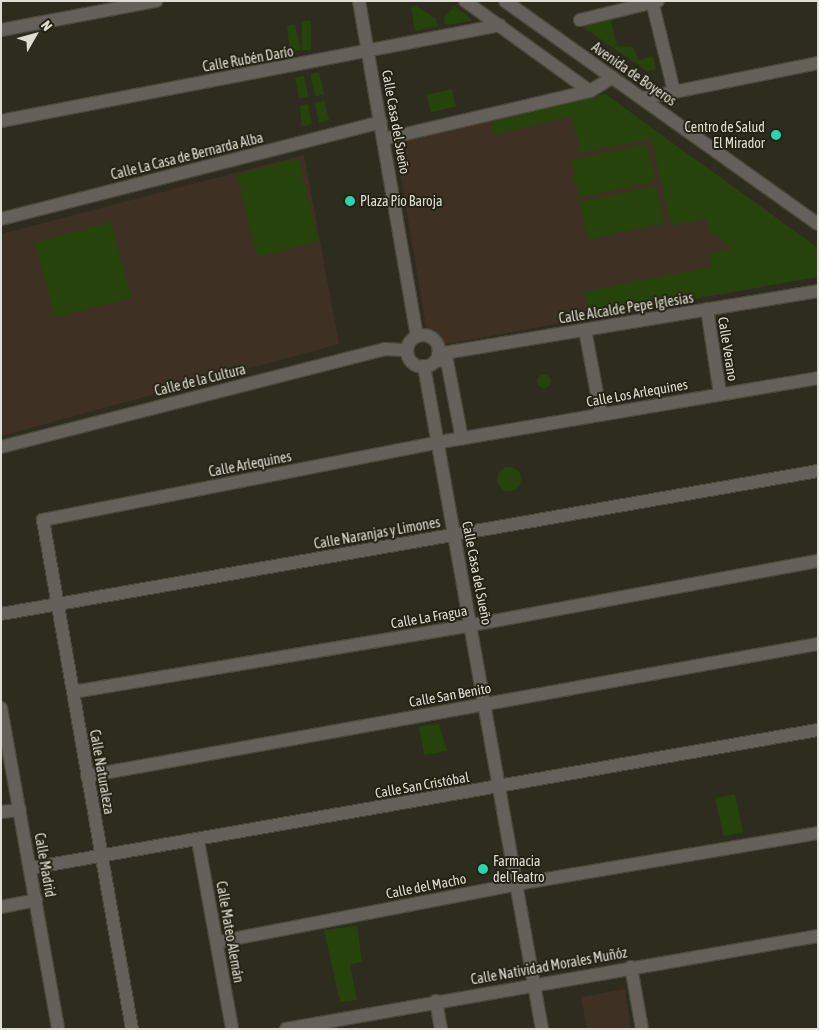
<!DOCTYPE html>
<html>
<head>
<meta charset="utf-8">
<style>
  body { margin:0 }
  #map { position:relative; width:819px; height:1030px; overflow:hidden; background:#2e2c1e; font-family:"Asap Condensed",sans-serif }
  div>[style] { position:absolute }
  .education>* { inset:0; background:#3e3023 }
  .green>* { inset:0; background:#26430c; transform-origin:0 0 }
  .round { border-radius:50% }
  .roads { filter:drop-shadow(1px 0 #4a483b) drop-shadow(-1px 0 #4a483b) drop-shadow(0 1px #4a483b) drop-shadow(0 -1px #4a483b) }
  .minor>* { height:12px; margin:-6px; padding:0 6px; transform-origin:6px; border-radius:6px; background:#65605a }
  .minor>.ring { margin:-6px; padding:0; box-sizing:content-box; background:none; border:12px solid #65605a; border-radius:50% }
  .dots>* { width:14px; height:14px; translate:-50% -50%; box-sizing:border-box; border:2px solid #242214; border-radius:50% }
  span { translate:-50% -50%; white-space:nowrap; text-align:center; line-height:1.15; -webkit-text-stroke:4px #242214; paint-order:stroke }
  .street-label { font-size:14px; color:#dfded5 }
  .poi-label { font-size:14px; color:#dfded5 }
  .right { translate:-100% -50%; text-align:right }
  .left { translate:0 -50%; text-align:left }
  .frame { position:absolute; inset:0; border:2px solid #dfded5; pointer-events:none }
  .north { position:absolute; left:10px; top:10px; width:50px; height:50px; -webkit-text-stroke:4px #242214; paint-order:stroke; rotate:52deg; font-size:14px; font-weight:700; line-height:20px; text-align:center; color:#dfded5 }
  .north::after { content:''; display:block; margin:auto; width:18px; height:22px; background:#dfded5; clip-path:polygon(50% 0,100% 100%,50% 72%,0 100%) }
</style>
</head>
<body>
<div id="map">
  <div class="education">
    <div style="clip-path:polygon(605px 94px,818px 248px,818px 277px,446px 344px,426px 327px,395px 142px)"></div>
    <div style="clip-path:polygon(304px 155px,339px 344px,1px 436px,1px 234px)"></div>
    <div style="clip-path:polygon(625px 989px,631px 1029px,587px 1029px,581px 997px)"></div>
  </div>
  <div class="green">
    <div style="clip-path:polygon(416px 6px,435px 18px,438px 26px,415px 31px,411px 7px)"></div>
    <div style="clip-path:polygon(454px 6px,470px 18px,471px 21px,446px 25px,444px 18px)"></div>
    <div style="clip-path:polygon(611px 20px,617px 46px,633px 47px,639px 60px,653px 56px,656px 69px,647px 71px,583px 27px)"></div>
    <div style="left:302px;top:21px;width:9px;height:29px"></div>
    <div style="clip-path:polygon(295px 24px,301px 50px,290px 51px,287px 26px)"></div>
    <div style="left:319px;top:72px;width:23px;height:9px;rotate:77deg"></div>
    <div style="left:304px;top:76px;width:21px;height:9px;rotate:79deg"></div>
    <div style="left:452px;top:89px;width:18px;height:26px;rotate:77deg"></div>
    <div style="clip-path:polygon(605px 94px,818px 248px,818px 277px,590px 316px,585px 291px,712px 267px,710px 253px,733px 249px,709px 230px,706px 219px,671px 225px,652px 139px,580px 152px,572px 116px,495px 134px,492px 122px)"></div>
    <div style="clip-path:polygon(324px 100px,329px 120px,319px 123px,315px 103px)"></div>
    <div style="clip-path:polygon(308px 104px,312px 124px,302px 127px,300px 106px)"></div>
    <div style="left:647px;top:144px;width:38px;height:78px;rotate:78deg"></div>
    <div style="left:298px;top:159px;width:85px;height:63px;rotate:76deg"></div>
    <div style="left:656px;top:186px;width:38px;height:78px;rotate:78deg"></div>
    <div style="left:111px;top:222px;width:78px;height:79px;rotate:75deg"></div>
    <div class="round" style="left:537px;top:374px;width:14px;height:14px"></div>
    <div class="round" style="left:497px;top:467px;width:24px;height:24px"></div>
    <div style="clip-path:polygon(439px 724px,447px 751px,424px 755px,419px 726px)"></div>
    <div style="left:735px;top:794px;width:39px;height:20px;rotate:78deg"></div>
    <div style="clip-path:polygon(357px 926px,362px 962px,350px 964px,357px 1000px,340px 1002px,324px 930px)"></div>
  </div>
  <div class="roads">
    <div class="minor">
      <div style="left:359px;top:1px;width:340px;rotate:80.2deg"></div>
      <div style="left:465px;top:1px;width:154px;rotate:35.8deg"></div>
      <div style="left:505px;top:1px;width:384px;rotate:35.5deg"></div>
      <div style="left:652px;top:1px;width:93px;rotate:76.3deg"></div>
      <div style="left:580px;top:20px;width:80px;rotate:-13.7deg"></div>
      <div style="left:1px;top:30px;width:158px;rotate:-10.6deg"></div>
      <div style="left:644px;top:98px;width:177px;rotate:-11.4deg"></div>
      <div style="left:1px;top:121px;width:508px;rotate:-10.89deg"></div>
      <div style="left:384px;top:139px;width:212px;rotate:-13.1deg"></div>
      <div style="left:590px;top:91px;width:26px;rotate:-31deg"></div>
      <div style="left:1px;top:219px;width:392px;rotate:-14.3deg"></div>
      <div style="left:707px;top:309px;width:86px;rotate:81.3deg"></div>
      <div style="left:585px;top:330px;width:86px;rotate:79.3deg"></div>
      <div class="ring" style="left:407px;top:335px;width:20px;height:20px"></div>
      <div style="left:438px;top:354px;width:385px;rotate:-9.4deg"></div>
      <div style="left:436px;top:360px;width:11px;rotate:5deg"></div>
      <div style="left:447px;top:361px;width:79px;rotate:79.1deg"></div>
      <div style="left:424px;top:366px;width:673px;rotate:79.91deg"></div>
      <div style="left:1px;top:447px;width:396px;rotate:-14.3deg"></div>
      <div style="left:385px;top:349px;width:22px;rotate:3deg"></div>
      <div style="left:1px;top:614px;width:829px;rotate:-9.93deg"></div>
      <div style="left:73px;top:692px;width:405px;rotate:-9.5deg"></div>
      <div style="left:472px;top:625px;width:352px;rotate:-10.5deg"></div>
      <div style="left:1px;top:708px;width:326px;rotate:79.9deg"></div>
      <div style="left:87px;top:776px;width:743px;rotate:-10.24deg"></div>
      <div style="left:1px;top:812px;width:19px;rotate:-6deg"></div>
      <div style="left:198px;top:841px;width:191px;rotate:79.7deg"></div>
      <div style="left:31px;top:868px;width:799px;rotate:-9.95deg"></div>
      <div style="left:1px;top:907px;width:36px;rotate:-11deg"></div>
      <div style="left:217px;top:942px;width:306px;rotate:-10.9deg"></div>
      <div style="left:517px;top:884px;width:305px;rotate:-9.6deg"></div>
      <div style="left:631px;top:967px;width:63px;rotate:79.9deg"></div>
      <div style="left:436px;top:1001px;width:28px;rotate:80deg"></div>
      <div style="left:132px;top:1029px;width:517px;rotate:-99.92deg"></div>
      <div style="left:43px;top:520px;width:411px;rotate:-11.1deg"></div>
      <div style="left:446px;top:441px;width:377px;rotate:-9.6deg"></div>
      <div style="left:286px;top:1029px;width:540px;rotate:-9.92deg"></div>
    </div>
  </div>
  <div class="dots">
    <div style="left:776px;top:135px;background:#28d5ad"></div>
    <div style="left:350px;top:201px;background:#28d5ad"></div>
    <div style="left:483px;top:869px;background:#28d5ad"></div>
  </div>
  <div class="street-label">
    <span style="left:248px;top:59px;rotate:-10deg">Calle Rubén Darío</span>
    <span style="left:634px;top:74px;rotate:35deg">Avenida de Boyeros</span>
    <span style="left:396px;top:122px;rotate:80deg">Calle Casa del Sueño</span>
    <span style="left:187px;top:156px;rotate:-14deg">Calle La Casa de Bernarda Alba</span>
    <span style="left:626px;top:308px;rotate:-9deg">Calle Alcalde Pepe Iglesias</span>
    <span style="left:728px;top:349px;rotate:81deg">Calle Verano</span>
    <span style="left:200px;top:380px;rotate:-14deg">Calle de la Cultura</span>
    <span style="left:637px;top:393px;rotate:-10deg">Calle Los Arlequines</span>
    <span style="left:250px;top:464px;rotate:-11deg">Calle Arlequines</span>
    <span style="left:377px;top:533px;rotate:-10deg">Calle Naranjas y Limones</span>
    <span style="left:477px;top:573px;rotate:79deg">Calle Casa del Sueño</span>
    <span style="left:429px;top:617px;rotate:-10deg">Calle La Fragua</span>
    <span style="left:450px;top:695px;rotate:-10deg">Calle San Benito</span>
    <span style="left:102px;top:772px;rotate:80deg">Calle Naturaleza</span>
    <span style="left:422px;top:785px;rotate:-10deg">Calle San Cristóbal</span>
    <span style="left:45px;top:865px;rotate:80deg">Calle Madrid</span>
    <span style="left:426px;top:886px;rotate:-11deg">Calle del Macho</span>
    <span style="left:230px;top:932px;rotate:80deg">Calle Mateo Alemán</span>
    <span style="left:549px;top:966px;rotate:-10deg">Calle Natividad Morales Muñóz</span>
  </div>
  <div class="poi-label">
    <span class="right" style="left:765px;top:135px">Centro de Salud<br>El Mirador</span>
    <span class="left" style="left:360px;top:201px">Plaza Pío Baroja</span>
    <span class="left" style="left:493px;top:869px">Farmacia<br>del Teatro</span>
  </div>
  <div class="frame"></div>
  <div class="north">N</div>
</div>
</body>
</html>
